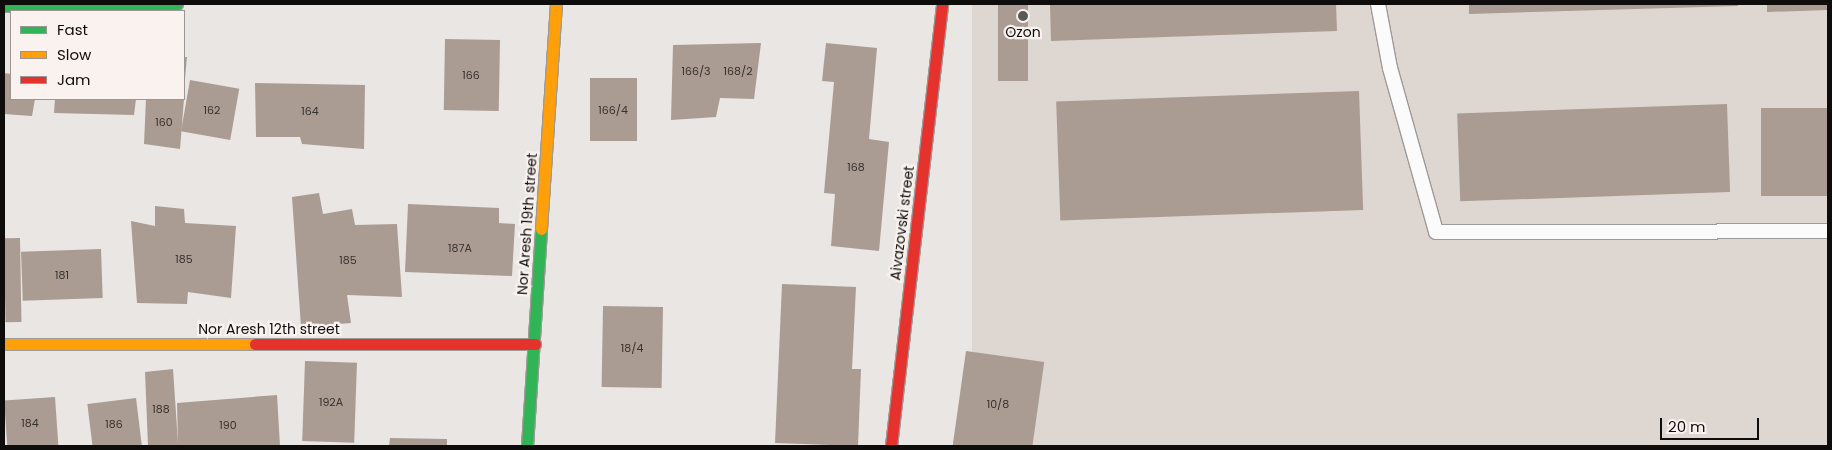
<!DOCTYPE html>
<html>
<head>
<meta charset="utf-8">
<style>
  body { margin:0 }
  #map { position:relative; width:1832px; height:450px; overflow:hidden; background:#e9e6e3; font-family:Poppins,sans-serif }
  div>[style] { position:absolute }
  .built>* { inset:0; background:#ded6d1; transform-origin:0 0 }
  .building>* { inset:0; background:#ab9c93; transform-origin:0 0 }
  .roads { filter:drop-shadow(1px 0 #9d9a98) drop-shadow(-1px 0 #9d9a98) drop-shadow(0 1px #9d9a98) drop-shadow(0 -1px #9d9a98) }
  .lane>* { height:14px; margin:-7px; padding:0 7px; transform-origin:7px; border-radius:7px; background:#fcfbfb }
  .fast>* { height:11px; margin:-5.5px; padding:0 5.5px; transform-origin:5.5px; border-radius:5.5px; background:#30b455 }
  .slow>* { height:11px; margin:-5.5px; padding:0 5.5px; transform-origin:5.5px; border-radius:5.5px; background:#ff9f0a }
  .jam>* { height:11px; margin:-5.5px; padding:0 5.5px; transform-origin:5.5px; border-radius:5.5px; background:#e5322d }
  .dots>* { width:14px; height:14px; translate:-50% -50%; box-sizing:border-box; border:2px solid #f9f2ee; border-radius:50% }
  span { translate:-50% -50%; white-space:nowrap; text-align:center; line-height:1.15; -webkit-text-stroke:4.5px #f9f2ee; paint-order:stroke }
  .number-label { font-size:11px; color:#36312e }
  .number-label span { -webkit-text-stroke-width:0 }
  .poi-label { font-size:14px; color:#0f0d0c }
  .street-label { font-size:14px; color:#0f0d0c }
  .frame { position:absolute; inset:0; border:5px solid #0f0d0c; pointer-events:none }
  .legend { position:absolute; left:10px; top:10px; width:175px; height:90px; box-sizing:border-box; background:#f9f2ee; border:1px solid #9b9694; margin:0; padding:6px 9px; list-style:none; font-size:15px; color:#0f0d0c }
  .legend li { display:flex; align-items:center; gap:10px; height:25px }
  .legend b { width:25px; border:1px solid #9b9694 }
  .scale { position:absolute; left:1660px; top:418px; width:99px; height:22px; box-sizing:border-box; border:2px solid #0f0d0c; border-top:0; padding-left:6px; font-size:15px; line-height:18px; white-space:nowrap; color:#0f0d0c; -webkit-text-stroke:4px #f9f2ee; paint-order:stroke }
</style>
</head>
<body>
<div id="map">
  <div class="built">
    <div style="left:972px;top:4px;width:856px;height:444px"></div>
  </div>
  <div class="building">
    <div style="left:998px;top:4px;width:30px;height:77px"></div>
    <div style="clip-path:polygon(1050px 4px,1336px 4px,1337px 31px,1051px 41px)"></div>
    <div style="clip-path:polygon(1469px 4px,1738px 4px,1738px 6px,1469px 14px)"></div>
    <div style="clip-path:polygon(1767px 4px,1828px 4px,1828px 10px,1767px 12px)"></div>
    <div style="left:445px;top:39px;width:55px;height:71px;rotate:1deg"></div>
    <div style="clip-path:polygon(761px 43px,754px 99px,720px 98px,716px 117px,671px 120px,673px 45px)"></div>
    <div style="clip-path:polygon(826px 43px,877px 48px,869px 139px,889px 142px,879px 251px,831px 246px,835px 194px,824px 193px,834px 82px,822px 81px)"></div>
    <div style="clip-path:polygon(184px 57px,187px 57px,185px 78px,184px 78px)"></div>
    <div style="clip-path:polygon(4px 73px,11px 74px,11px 99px,35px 99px,32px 116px,4px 114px)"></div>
    <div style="left:590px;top:78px;width:47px;height:63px"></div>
    <div style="left:190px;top:80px;width:50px;height:52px;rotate:10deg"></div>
    <div style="clip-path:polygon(255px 83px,365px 85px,364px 149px,302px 144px,300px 137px,256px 137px)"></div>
    <div style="left:1359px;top:91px;width:119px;height:303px;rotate:88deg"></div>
    <div style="clip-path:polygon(55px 99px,136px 99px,134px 115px,54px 113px)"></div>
    <div style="clip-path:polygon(146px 99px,184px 99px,180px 149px,144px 144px)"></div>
    <div style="left:1727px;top:104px;width:88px;height:270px;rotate:88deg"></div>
    <div style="left:1828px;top:108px;width:88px;height:67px;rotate:90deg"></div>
    <div style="clip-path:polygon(319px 193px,323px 214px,352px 209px,355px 225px,397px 224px,402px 297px,347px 295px,351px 323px,301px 327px,292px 197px)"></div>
    <div style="clip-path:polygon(408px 204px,499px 208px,499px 223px,515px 224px,512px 276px,405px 272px)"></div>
    <div style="clip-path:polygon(155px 206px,184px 209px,185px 223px,236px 226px,231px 298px,188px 292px,187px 304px,137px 303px,131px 221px,155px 226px)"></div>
    <div style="left:20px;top:238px;width:84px;height:16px;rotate:89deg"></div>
    <div style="left:101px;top:249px;width:49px;height:80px;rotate:88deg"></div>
    <div style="clip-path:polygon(782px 284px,856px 287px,852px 369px,861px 369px,858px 446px,775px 443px)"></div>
    <div style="left:663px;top:307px;width:81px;height:60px;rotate:91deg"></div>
    <div style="left:966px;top:351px;width:79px;height:96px;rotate:8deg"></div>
    <div style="left:305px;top:361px;width:52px;height:80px;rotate:2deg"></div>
    <div style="clip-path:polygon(173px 369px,178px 443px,177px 403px,277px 395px,280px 446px,148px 446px,145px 372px)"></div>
    <div style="left:55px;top:397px;width:49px;height:51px;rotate:86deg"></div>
    <div style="left:136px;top:398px;width:48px;height:49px;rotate:83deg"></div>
    <div style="clip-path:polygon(390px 438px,447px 439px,447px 446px,389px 446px)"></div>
  </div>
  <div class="roads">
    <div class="lane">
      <div style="left:1378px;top:4px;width:65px;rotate:79.4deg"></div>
      <div style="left:1390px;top:68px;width:170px;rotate:74.3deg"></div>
      <div style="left:1436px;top:232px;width:392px;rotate:-0.1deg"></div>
    </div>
    <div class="fast">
      <div style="left:4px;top:6px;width:173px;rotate:-0.7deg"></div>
      <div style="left:527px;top:446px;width:217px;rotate:-86.3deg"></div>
    </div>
    <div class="slow">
      <div style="left:541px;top:229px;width:225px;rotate:-86.2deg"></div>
      <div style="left:4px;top:344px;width:251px"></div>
    </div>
    <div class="jam">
      <div style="left:255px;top:344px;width:280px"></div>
      <div style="left:891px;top:446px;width:445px;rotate:-83.4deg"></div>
    </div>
  </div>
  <div class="dots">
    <div style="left:1023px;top:16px;background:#5b5957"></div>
  </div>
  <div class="number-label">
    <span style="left:696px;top:71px">166/3</span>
    <span style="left:738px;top:71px">168/2</span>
    <span style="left:471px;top:75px">166</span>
    <span style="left:212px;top:110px">162</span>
    <span style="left:613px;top:110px">166/4</span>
    <span style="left:310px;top:111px">164</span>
    <span style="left:164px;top:122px">160</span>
    <span style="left:856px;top:167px">168</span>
    <span style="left:460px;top:248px">187A</span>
    <span style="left:184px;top:259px">185</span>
    <span style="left:348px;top:260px">185</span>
    <span style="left:62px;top:275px">181</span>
    <span style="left:632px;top:348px">18/4</span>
    <span style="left:331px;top:402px">192A</span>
    <span style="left:998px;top:404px">10/8</span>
    <span style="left:161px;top:409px">188</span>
    <span style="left:30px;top:423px">184</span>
    <span style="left:114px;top:424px">186</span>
    <span style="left:228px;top:425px">190</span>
  </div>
  <div class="poi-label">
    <span style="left:1023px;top:32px">Ozon</span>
  </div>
  <div class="street-label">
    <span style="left:902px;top:223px;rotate:-83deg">Aivazovski street</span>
    <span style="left:527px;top:224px;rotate:-86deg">Nor Aresh 19th street</span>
    <span style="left:269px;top:329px">Nor Aresh 12th street</span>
  </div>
  <div class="frame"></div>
  <ul class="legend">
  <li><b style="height:6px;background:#30b455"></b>Fast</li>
  <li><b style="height:6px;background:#ff9f0a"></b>Slow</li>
  <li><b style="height:6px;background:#e5322d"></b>Jam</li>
  </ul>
  <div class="scale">20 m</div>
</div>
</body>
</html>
